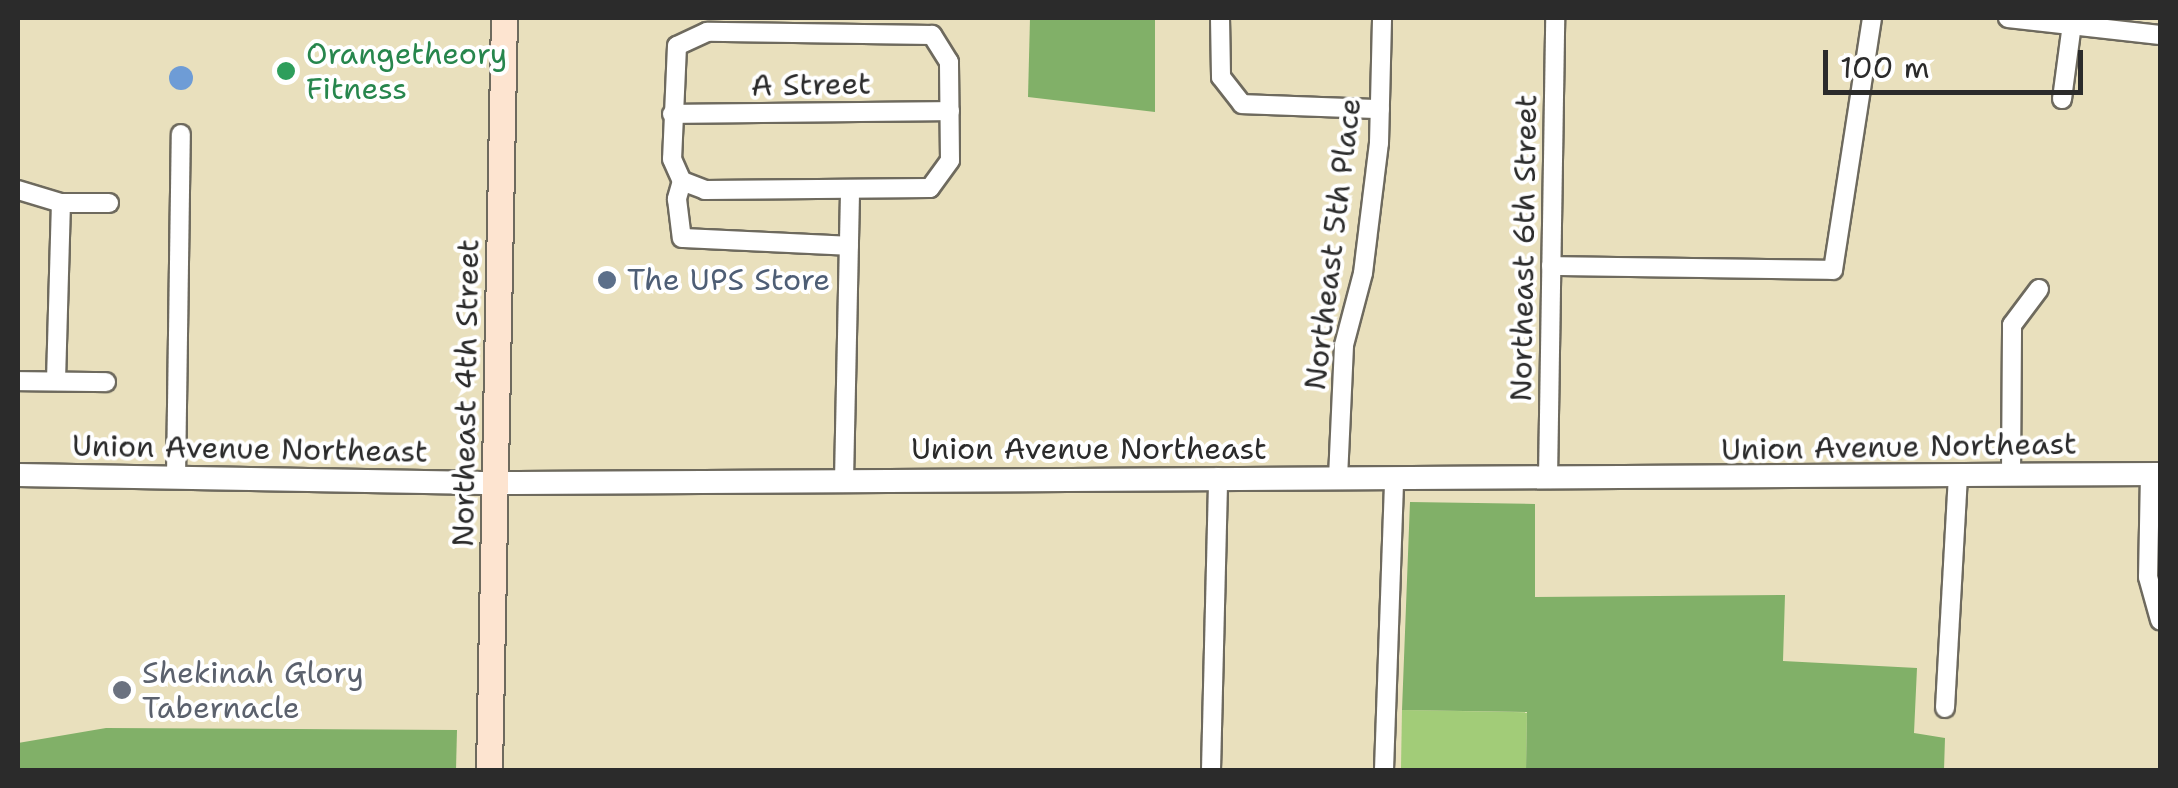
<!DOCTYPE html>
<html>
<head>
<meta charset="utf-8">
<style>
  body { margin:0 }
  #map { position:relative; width:2178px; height:788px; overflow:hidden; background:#e9e0bd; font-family:"Shantell Sans",sans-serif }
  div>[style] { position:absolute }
  .green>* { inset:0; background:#a2cc78; transform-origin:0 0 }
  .forest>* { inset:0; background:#81b068 }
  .water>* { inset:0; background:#6e9cd6 }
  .round { border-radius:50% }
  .roads { filter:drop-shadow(2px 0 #6e6a5e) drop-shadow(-2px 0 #6e6a5e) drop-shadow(0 2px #6e6a5e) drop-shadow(0 -2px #6e6a5e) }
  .minor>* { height:18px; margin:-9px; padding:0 9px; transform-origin:9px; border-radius:9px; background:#fff }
  .tertiary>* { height:22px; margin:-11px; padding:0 11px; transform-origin:11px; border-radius:11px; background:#fff }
  .secondary>* { height:25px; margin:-12.5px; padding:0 12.5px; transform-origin:12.5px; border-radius:12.5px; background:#fde4d0 }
  .dots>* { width:28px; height:28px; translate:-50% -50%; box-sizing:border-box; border:5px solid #fff; border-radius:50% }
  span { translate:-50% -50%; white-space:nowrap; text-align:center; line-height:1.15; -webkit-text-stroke:8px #fff; paint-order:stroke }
  .leisure-label { font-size:30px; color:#27864d }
  .left { translate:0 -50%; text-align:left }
  .street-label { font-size:30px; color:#2b2b2b }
  .service-label { font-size:30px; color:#4e5e75 }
  .worship-label { font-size:30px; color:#5b616d }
  .frame { position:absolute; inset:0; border:20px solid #2b2b2b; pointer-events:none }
  .scale { position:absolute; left:1823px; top:50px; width:260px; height:45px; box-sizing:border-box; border:5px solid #2b2b2b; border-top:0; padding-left:12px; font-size:30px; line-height:35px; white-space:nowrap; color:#2b2b2b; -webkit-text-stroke:8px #fff; paint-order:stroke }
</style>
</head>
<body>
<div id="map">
  <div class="green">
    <div style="left:1402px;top:710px;width:125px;height:59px;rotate:1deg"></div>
  </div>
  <div class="forest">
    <div style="clip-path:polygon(1030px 18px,1155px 18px,1155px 112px,1028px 97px)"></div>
    <div style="clip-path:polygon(1410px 502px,1535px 504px,1535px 597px,1785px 595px,1783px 661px,1917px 668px,1914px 733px,1945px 738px,1944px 770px,1526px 770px,1527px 712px,1402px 710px)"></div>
    <div style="clip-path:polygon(106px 728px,457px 730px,456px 770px,18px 770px,18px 743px)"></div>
  </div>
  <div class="water">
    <div class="round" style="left:169px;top:66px;width:24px;height:24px"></div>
  </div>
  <div class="roads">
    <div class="minor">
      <div style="left:1220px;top:18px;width:59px;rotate:89deg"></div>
      <div style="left:1221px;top:77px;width:34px;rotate:52deg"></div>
      <div style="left:1242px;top:104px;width:138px;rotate:2.1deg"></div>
      <div style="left:2008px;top:18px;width:153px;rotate:6.4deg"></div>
      <div style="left:2062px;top:99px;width:76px;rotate:-82.4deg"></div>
      <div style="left:672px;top:114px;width:278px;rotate:-0.6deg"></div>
      <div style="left:682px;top:181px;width:25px;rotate:21deg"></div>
      <div style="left:705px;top:190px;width:225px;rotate:-0.5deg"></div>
      <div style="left:930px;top:188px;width:34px;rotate:-54deg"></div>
      <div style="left:950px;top:160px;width:98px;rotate:-90.6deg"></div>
      <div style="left:949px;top:62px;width:32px;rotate:-122deg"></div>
      <div style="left:932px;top:35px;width:225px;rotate:-179.2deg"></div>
      <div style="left:707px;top:32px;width:33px;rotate:155deg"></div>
      <div style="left:677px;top:46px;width:113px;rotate:92.5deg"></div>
      <div style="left:672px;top:159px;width:24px;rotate:66deg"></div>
      <div style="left:682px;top:181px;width:19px;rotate:106deg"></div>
      <div style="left:677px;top:199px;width:39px;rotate:83deg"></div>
      <div style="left:682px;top:238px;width:167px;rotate:2.7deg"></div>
      <div style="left:18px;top:190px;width:45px;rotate:16.8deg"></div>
      <div style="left:61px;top:203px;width:48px"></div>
      <div style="left:1551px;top:266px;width:282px;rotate:0.8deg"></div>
      <div style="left:1833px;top:270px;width:255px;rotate:-81.2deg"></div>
      <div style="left:18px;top:381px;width:88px;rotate:0.7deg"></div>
      <div style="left:56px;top:381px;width:178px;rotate:-88.4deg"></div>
      <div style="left:2150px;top:474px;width:103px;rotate:91.1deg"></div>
      <div style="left:2148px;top:577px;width:45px;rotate:74.4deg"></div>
      <div style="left:2011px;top:476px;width:151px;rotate:-89.6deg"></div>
      <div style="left:2012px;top:325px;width:45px;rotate:-53.1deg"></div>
      <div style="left:176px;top:478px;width:344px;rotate:-89.2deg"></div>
      <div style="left:1338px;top:478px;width:133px;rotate:-87.4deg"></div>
      <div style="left:1344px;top:345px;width:74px;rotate:-75.2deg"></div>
      <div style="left:1363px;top:273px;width:131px;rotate:-83deg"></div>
      <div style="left:1379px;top:143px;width:125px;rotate:-88.6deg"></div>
      <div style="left:1548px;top:479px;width:461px;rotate:-89.1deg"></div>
      <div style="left:844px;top:480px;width:288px;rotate:-88.8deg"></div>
      <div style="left:1945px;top:708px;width:233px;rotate:-86.8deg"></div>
      <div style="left:1211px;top:770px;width:293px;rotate:-88.6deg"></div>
      <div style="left:1384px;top:770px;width:292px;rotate:-88deg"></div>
    </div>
    <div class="tertiary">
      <div style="left:18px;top:475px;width:479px;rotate:1deg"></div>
      <div style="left:497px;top:483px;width:1663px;rotate:-0.31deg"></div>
    </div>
    <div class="secondary">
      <div style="left:489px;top:770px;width:752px;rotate:-88.86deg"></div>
    </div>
  </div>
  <div class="dots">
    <div style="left:286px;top:71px;background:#2e9e5b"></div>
    <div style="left:607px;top:280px;background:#5c6f8a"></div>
    <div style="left:122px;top:690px;background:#6b7280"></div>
  </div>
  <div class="leisure-label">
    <span class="left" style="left:306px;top:71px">Orangetheory<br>Fitness</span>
  </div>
  <div class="street-label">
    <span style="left:811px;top:85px;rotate:-1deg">A Street</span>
    <span style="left:1333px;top:244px;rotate:-83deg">Northeast 5th Place</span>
    <span style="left:1524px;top:248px;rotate:-89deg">Northeast 6th Street</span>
    <span style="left:466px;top:393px;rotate:-89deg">Northeast 4th Street</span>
    <span style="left:1899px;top:447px;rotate:-1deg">Union Avenue Northeast</span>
    <span style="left:250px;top:449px;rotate:1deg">Union Avenue Northeast</span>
    <span style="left:1089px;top:449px">Union Avenue Northeast</span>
  </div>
  <div class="service-label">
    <span class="left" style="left:627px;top:280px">The UPS Store</span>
  </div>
  <div class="worship-label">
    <span class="left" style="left:142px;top:690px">Shekinah Glory<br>Tabernacle</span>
  </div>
  <div class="frame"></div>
  <div class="scale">100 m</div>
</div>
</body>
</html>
